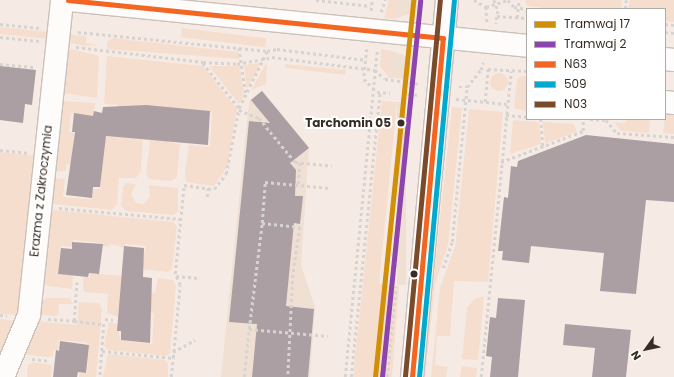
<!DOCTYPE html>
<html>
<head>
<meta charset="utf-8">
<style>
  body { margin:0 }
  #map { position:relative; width:674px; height:377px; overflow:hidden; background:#f6ebe4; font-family:Poppins,sans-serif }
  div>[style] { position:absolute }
  .built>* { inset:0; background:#f0e0d3; transform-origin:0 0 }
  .green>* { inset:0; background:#f5dece; transform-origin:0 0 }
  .round { border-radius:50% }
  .building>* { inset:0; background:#ab9fa3 }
  .path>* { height:2.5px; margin-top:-1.25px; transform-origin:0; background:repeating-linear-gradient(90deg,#d7d3d1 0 3px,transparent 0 6px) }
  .roads { filter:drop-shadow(1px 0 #ccc1b9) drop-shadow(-1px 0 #ccc1b9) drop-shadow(0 1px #ccc1b9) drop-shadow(0 -1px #ccc1b9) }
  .minor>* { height:22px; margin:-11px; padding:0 11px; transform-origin:11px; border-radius:11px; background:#fefcfb }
  .bus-1>* { height:5px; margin:-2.5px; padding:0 2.5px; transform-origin:2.5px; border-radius:2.5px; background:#f26522 }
  .bus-2>* { height:5px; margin:-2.5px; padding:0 2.5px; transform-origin:2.5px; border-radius:2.5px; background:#00a9ce }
  .bus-3>* { height:5px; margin:-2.5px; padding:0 2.5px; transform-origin:2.5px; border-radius:2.5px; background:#7a4b2a }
  .tram-1>* { height:5px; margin:-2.5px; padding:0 2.5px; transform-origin:2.5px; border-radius:2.5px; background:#d18e07 }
  .tram-2>* { height:5px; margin:-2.5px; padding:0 2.5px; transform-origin:2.5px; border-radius:2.5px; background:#8e44ad }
  .dots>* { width:11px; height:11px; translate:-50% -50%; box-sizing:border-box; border:2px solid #fff; border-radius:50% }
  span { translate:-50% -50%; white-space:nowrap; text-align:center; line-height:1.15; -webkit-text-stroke:4px #fff; paint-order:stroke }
  .stop-label { font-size:12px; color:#382c23; font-weight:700 }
  .right { translate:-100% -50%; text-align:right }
  .street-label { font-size:12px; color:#382c23 }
  .legend { position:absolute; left:526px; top:8px; width:140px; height:112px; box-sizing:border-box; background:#fff; border:1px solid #afaba7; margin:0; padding:5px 7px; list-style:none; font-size:12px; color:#382c23 }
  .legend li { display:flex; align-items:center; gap:8px; height:20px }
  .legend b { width:20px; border:1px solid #afaba7 }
  .north { position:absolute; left:626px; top:329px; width:40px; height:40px; -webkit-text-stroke:3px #fff; paint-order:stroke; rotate:237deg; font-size:11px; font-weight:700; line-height:16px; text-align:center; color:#382c23 }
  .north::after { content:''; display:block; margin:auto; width:14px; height:18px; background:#382c23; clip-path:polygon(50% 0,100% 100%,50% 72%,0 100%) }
</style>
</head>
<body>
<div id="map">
  <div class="built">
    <div style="clip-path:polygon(397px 0,418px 0,416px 12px,394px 19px)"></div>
    <div style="clip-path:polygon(391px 51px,403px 55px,413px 64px,408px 79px,389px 78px)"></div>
    <div style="clip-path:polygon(262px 90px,309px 147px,301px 265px,315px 307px,310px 377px,221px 377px,249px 101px)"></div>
    <div style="left:397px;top:102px;width:9px;height:183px"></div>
  </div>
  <div class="green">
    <div style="clip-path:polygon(389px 0,397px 0,394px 19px,384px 18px)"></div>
    <div style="clip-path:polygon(525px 0,622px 0,621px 9px,552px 9px,527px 6px)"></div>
    <div style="clip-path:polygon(630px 0,674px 0,674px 22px,665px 21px,665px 9px,628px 9px)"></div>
    <div style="left:0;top:27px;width:51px;height:7px;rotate:6deg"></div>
    <div style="left:182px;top:28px;width:85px;height:9px;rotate:7deg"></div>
    <div style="clip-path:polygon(64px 34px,86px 36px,86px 43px,100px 45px,84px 46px,67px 42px)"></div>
    <div style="clip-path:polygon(112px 38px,238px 52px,239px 59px,107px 49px,107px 42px)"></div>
    <div style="clip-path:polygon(63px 47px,99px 56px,97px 98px,61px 93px)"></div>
    <div style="clip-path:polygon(381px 49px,391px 51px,389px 78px,380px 66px)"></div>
    <div style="clip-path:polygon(107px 56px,203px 66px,237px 109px,227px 167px,214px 186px,186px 182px,185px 173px,189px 145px,210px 147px,212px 112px,141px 105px,140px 111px,118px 110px,118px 105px,104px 104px)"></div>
    <div style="clip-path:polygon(267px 62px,266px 84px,251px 90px)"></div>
    <div style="clip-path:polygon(261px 63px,247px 89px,244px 65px)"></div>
    <div style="clip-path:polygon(285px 64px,346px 70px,345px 75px,286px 68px)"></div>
    <div style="clip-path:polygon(209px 66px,240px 66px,244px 95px,239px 104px)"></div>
    <div class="round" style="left:490px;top:73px;width:18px;height:18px"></div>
    <div style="clip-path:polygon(521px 76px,527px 76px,527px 112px,514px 108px,517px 79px)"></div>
    <div style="clip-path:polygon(62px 101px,95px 103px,93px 118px,71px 113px,69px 132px,74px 133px,71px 165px,66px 164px,66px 171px,54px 171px)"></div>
    <div style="clip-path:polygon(382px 101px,397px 102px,379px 284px,399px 286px,392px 377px,353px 377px)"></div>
    <div style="clip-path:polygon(452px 107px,462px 108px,448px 245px,435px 284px,425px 377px,423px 377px)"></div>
    <div style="clip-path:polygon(469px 109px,503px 112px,488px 282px,454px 281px,450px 336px,437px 336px,435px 365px,448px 367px,446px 377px,431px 377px,440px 288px,455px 247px)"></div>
    <div style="clip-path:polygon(674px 110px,674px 134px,663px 133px,665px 116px)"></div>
    <div style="clip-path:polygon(626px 119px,650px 119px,649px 133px,621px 131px,614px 122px,626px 123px)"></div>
    <div style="clip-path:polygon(513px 120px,539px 122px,541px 144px,510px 154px)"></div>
    <div style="clip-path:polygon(543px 122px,574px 124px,577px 132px,545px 143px)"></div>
    <div style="clip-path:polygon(102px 136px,143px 140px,141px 171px,136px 178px,119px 178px,117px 204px,112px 210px,53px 204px,47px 201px,52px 178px,65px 179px,63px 197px,92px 199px,93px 189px,100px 189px,104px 149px)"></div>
    <div style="clip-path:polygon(158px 137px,173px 139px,173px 143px,180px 144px,177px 177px,172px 181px,149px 179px,146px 174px,150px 140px,157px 141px)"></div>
    <div style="clip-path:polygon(0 152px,36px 156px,18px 315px,0 314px)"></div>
    <div style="clip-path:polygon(126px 183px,136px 184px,131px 194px,136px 203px,144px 204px,150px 197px,149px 185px,178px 188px,178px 212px,173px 215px,126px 211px,121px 206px,123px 187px)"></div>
    <div style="clip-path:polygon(54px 210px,173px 222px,177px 227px,172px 269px,168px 272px,140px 269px,146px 246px,125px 244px,125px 248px,110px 244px,109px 247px,102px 246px,102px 243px,73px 240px,72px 247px,61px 246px,58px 274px,73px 275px,72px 289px,48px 286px,39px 279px,46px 215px)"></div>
    <div style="clip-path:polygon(90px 273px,122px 276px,118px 317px,107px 313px,108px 294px,85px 292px,83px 289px,83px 277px,90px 277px)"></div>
    <div style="clip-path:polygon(158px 278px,173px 280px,176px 286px,170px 353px,166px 356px,108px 350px,104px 346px,109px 322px,118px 324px,120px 340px,152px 344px,154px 313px,147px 312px,149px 293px,155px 293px)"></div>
    <div style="clip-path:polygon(484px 296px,478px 360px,462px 359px,467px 308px,474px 299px)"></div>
    <div style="clip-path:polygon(46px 298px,70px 298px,73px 304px,59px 304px,58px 316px,39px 315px,38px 303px)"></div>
    <div style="clip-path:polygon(79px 302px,99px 303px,102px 310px,96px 377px,79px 377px,79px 373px,87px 373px,89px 343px,59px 340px,58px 350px,53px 350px,53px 356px,48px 357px,28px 355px,24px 349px,35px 321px,77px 325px)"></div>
    <div style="clip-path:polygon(0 319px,15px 321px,0 357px)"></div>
    <div style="clip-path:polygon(108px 354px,165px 360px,168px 364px,168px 377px,103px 377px)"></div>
    <div style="clip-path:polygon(33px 362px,52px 365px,51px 377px,27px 377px,28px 365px)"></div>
    <div style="clip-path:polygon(462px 366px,477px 368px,476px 377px,460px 377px)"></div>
  </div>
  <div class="building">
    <div style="clip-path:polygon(0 66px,36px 70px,32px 105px,25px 104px,23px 123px,0 120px)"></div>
    <div style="clip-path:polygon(262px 91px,309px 148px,290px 163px,296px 170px,295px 196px,303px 196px,300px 224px,294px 223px,286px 306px,314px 309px,308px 377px,252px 377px,257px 324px,229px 322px,249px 121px,270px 123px,251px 100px)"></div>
    <div style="clip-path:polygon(146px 105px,210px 111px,208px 145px,106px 136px,100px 187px,93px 187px,92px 198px,66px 195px,75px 132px,72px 132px,74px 113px,93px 116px,94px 111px,102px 113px,103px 107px)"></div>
    <div style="clip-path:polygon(586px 135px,674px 144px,674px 202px,646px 200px,636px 294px,600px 291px,604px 253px,531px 246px,529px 263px,502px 260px,503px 251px,498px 251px,504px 197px,508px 198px,511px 166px,517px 167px,518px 161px)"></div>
    <div style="clip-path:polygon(72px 242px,103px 244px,99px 274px,89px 273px,88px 277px,58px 274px,61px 248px,72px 249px)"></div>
    <div style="clip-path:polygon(124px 246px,144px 248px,143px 277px,152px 278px,150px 343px,121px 340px,121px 331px,117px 331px)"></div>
    <div style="clip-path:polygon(498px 298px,525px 300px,518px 377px,490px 377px,492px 357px,486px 356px,490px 317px,496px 318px)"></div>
    <div style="clip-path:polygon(565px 324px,631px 330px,626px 377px,592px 377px,595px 348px,563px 345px)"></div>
    <div style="clip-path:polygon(60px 341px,89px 345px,86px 373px,78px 372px,77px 377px,53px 377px,56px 350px,59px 351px)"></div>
  </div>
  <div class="path">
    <div style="left:316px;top:0;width:55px;rotate:6.2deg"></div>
    <div style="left:474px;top:0;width:14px;rotate:30deg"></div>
    <div style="left:486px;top:7px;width:23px;rotate:-18deg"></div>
    <div style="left:494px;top:0;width:12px;rotate:70deg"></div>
    <div style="left:498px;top:11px;width:13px;rotate:99deg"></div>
    <div style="left:508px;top:0;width:9px;rotate:49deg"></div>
    <div style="left:514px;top:7px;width:13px;rotate:9deg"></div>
    <div style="left:486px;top:7px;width:16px;rotate:86deg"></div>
    <div style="left:625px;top:9px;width:9px;rotate:-84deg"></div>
    <div style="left:371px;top:11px;width:11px;rotate:-85deg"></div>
    <div style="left:381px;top:12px;width:13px;rotate:-72deg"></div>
    <div style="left:497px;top:16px;width:30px;rotate:4deg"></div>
    <div style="left:517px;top:18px;width:18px;rotate:-84deg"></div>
    <div style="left:0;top:24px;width:39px;rotate:6deg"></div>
    <div style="left:665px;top:24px;width:9px;rotate:6deg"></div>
    <div style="left:78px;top:32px;width:190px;rotate:5.7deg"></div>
    <div style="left:267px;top:51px;width:10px;rotate:-11deg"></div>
    <div style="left:277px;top:49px;width:90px;rotate:7deg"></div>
    <div style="left:665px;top:32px;width:9px;rotate:6deg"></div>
    <div style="left:0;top:37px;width:39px;rotate:6deg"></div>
    <div style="left:76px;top:47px;width:128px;rotate:6.7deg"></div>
    <div style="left:203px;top:62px;width:34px;rotate:3deg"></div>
    <div style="left:237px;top:64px;width:36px;rotate:-11deg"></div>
    <div style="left:272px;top:57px;width:104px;rotate:7.2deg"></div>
    <div style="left:375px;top:70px;width:13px;rotate:42deg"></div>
    <div style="left:385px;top:79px;width:35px;rotate:8deg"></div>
    <div style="left:239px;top:48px;width:47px;rotate:81.3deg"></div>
    <div style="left:367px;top:49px;width:30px;rotate:96deg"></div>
    <div style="left:364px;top:79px;width:18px;rotate:45deg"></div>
    <div style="left:377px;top:92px;width:13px;rotate:4deg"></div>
    <div style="left:203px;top:63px;width:58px;rotate:51.3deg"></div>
    <div style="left:0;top:64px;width:36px;rotate:5deg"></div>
    <div style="left:459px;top:87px;width:8px"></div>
    <div style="left:467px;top:87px;width:22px;rotate:-51deg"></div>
    <div style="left:481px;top:70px;width:8px;rotate:-76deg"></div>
    <div style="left:408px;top:94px;width:11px;rotate:5deg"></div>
    <div style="left:456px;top:99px;width:51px;rotate:5.6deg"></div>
    <div style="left:485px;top:102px;width:33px;rotate:-85deg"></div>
    <div style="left:488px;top:69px;width:39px;rotate:3deg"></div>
    <div style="left:239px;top:110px;width:22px;rotate:22deg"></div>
    <div style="left:259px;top:118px;width:57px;rotate:50.7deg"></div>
    <div style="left:295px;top:162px;width:37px;rotate:6deg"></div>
    <div style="left:506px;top:115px;width:21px;rotate:5deg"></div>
    <div style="left:541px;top:119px;width:27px;rotate:86deg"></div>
    <div style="left:551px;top:119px;width:29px"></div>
    <div style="left:590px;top:119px;width:16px;rotate:4deg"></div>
    <div style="left:606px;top:120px;width:17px;rotate:50deg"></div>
    <div style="left:617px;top:133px;width:57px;rotate:4deg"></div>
    <div style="left:0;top:150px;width:27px;rotate:6deg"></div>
    <div style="left:501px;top:162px;width:88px;rotate:-20.7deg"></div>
    <div style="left:583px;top:131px;width:12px;rotate:-90deg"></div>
    <div style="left:298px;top:184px;width:22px;rotate:-85deg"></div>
    <div style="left:207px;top:197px;width:9px;rotate:-84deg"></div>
    <div style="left:59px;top:208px;width:122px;rotate:5.2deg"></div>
    <div style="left:262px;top:223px;width:41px;rotate:-85.8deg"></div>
    <div style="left:265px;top:182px;width:65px;rotate:5.3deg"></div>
    <div style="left:395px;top:267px;width:173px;rotate:-84.4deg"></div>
    <div style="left:443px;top:268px;width:28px;rotate:-71deg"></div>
    <div style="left:452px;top:242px;width:156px;rotate:-84.5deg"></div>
    <div style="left:176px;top:276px;width:24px;rotate:5deg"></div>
    <div style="left:0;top:315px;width:7px;rotate:8deg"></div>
    <div style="left:48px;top:319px;width:26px;rotate:4deg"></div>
    <div style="left:74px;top:321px;width:39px;rotate:-86deg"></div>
    <div style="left:105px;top:319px;width:8px;rotate:7deg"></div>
    <div style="left:74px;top:321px;width:30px;rotate:6deg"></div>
    <div style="left:104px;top:324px;width:53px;rotate:94.3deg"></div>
    <div style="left:249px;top:329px;width:107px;rotate:-83deg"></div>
    <div style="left:262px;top:223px;width:38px;rotate:6deg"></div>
    <div style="left:300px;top:227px;width:49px;rotate:98.3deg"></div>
    <div style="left:293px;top:275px;width:102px;rotate:92.8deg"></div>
    <div style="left:102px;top:351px;width:71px;rotate:5.6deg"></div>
    <div style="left:173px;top:358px;width:73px;rotate:-84.5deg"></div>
    <div style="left:180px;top:285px;width:12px;rotate:-114deg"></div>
    <div style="left:175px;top:274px;width:89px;rotate:-84.2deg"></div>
    <div style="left:184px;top:185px;width:30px;rotate:8deg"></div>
    <div style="left:214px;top:189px;width:19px;rotate:-51deg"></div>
    <div style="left:226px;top:174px;width:67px;rotate:-78.9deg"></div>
    <div style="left:239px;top:108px;width:64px;rotate:-63.8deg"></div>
    <div style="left:173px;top:352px;width:25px;rotate:-29deg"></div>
    <div style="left:32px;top:359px;width:18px;rotate:6deg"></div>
    <div style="left:171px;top:377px;width:19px;rotate:-84deg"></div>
    <div style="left:244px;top:377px;width:48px;rotate:-84.1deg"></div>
    <div style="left:249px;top:329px;width:79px;rotate:5.1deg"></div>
    <div style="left:345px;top:377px;width:330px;rotate:-84.4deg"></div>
    <div style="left:351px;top:377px;width:286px;rotate:-84.2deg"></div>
    <div style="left:387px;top:377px;width:91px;rotate:-84.4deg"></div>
    <div style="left:481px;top:377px;width:307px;rotate:-84.4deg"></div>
  </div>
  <div class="roads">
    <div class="minor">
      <div style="left:68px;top:0;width:461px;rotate:5.7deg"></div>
      <div style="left:665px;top:59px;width:9px;rotate:6deg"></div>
      <div style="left:665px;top:102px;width:9px;rotate:6deg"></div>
      <div style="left:3px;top:377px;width:67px;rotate:-67.2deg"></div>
      <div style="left:29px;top:315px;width:317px;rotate:-84deg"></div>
      <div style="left:412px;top:377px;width:379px;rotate:-84.7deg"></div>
    </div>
  </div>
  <div class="bus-1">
    <div style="left:68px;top:0;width:377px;rotate:5.8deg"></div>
    <div style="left:412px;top:377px;width:340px;rotate:-84.8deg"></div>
  </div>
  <div class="bus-2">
    <div style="left:419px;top:377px;width:378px;rotate:-84.7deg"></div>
  </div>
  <div class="bus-3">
    <div style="left:405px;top:376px;width:378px;rotate:-84.7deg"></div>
  </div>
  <div class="tram-1">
    <div style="left:375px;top:377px;width:379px;rotate:-84.2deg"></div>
  </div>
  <div class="tram-2">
    <div style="left:382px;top:377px;width:378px;rotate:-84.2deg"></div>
  </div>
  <div class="dots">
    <div style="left:401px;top:123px;background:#382c23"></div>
    <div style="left:414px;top:274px;background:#382c23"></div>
  </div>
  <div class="stop-label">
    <span class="right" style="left:391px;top:123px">Tarchomin 05</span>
  </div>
  <div class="street-label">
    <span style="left:41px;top:191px;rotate:-84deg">Erazma z Zakroczymia</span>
  </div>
  <ul class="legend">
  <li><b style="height:5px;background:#d18e07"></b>Tramwaj 17</li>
  <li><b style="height:5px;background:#8e44ad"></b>Tramwaj 2</li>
  <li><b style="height:5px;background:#f26522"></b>N63</li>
  <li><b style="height:5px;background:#00a9ce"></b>509</li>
  <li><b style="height:5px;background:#7a4b2a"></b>N03</li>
  </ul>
  <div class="north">N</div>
</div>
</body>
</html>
